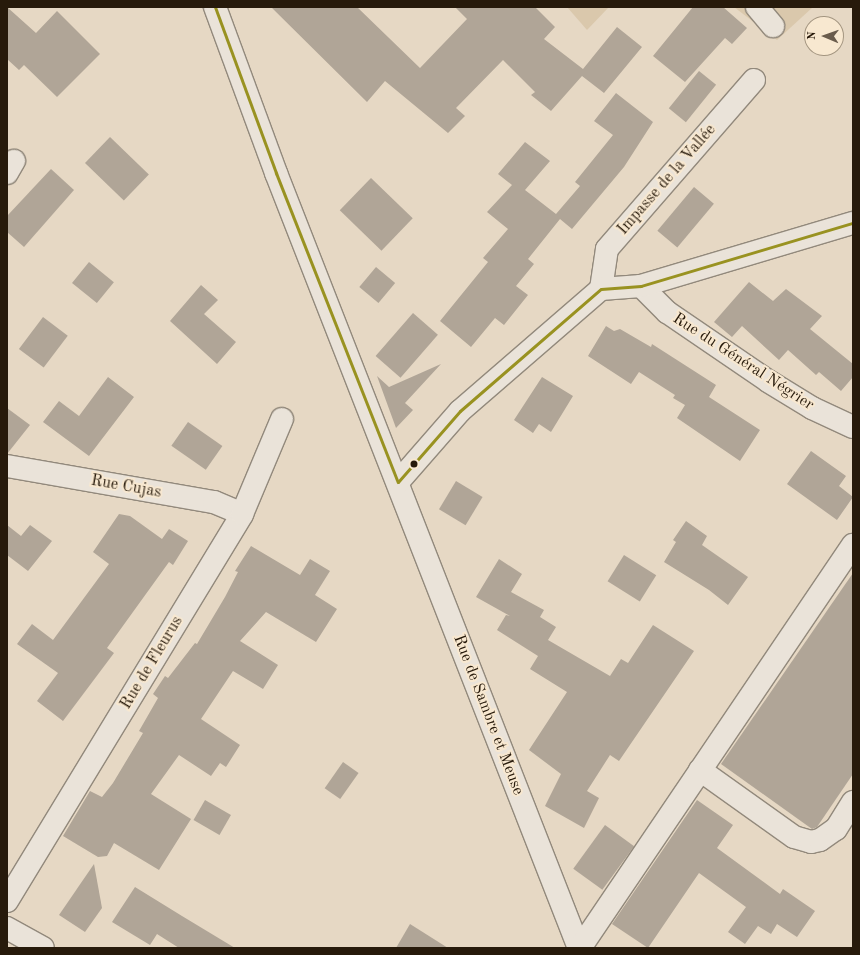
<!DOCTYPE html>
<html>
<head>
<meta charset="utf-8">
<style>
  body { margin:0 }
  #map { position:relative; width:860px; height:955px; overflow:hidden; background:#e6d8c4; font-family:"Old Standard TT",serif }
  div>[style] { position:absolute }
  .green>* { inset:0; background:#dac8ac }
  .building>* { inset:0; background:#b0a597; transform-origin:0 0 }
  .roads { filter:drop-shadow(1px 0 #92897c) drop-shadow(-1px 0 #92897c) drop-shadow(0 1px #92897c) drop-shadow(0 -1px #92897c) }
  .minor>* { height:22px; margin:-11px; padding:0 11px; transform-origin:11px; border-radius:11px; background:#eae3d9 }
  .bus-1>* { height:3px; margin:-1.5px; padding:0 1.5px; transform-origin:1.5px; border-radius:1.5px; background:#999221 }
  .dots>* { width:11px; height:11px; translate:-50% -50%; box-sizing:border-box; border:2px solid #f8e8d0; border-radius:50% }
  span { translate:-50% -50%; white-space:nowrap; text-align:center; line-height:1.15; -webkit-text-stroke:4px #f8e8d0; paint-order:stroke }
  .street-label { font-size:16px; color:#271a0b }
  .frame { position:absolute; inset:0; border:8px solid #271a0b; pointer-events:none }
  .north { position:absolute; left:804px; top:16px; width:40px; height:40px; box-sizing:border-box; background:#f8e8d0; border:1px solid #a49681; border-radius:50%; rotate:272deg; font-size:11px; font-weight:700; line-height:16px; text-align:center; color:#271a0b }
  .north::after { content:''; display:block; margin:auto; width:14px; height:18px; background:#6a5c4c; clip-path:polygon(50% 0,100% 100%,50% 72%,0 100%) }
</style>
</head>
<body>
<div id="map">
  <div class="green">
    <div style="clip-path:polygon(567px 7px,609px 7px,587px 30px)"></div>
    <div style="clip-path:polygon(734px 7px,813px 7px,777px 40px)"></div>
  </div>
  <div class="building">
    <div style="clip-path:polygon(7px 7px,36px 33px,57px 11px,100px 54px,57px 97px,24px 65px,19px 70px,7px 59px)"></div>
    <div style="clip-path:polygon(271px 7px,357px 7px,420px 68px,467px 19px,455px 7px,535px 7px,555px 27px,544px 39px,583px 69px,617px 27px,642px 47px,604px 93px,582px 76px,551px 111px,531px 95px,535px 92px,503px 60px,456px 108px,465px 116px,448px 133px,385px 81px,367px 102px)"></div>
    <div style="clip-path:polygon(693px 7px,723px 7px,747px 28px,732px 44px,725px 38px,685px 82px,653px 56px)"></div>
    <div style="left:699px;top:71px;width:22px;height:48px;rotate:39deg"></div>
    <div style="clip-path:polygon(616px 93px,653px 122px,624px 167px,572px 229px,560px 219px,528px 259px,534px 264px,516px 286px,528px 295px,504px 325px,495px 318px,471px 347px,440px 321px,488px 262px,483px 258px,508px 229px,487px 212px,512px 185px,498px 174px,525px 142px,550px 161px,525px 190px,556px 214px,580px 186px,575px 182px,613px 135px,594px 121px)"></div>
    <div style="left:110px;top:137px;width:54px;height:36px;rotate:44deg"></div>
    <div style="clip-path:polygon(51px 169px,74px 190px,24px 247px,7px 232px,7px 216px)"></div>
    <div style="left:371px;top:178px;width:58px;height:45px;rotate:44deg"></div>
    <div style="left:694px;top:187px;width:26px;height:57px;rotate:40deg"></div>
    <div style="left:89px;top:262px;width:32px;height:27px;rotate:39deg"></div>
    <div style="left:376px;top:267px;width:25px;height:26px;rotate:40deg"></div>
    <div style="clip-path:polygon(749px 282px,773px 301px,786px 289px,822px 316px,810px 329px,853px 364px,853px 377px,841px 391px,819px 372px,816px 375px,788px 350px,779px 360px,742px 326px,732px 337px,714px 322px)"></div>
    <div style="clip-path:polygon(201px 285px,218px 300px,204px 314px,236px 342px,217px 364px,170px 321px)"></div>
    <div style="left:413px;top:313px;width:33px;height:57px;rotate:41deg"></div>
    <div style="left:43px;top:317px;width:31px;height:40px;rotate:37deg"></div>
    <div style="clip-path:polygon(606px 326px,614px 331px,620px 329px,651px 347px,652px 344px,716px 385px,709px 397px,760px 430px,740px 461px,677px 418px,685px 405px,673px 398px,675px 395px,639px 372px,631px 384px,588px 356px)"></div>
    <div style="clip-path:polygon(441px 364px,405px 403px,413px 410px,396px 428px,377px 376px,389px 387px)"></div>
    <div style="clip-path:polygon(108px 377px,134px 397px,89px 456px,43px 422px,59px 401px,79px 416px)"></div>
    <div style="clip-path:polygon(542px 377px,573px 396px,551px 432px,539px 424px,533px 433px,514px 420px)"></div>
    <div style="clip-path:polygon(7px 408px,30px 425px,7px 454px)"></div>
    <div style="left:188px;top:422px;width:42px;height:29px;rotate:35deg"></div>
    <div style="clip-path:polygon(811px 451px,846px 476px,839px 486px,853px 497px,837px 520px,787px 484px)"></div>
    <div style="left:456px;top:481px;width:31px;height:33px;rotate:31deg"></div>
    <div style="clip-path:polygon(119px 514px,130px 516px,162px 539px,169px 529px,188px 541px,173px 565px,169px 562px,107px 648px,114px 653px,63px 721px,37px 701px,58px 673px,17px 644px,32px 624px,53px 640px,109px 564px,93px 552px)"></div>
    <div style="clip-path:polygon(686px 521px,707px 536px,702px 545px,748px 577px,728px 605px,709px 590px,664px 562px,676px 542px,673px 540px)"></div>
    <div style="clip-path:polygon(7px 525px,21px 536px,30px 525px,52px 541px,28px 571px,7px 555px)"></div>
    <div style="clip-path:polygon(251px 546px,300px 575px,310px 559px,330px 571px,315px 595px,337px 609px,316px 642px,266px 612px,240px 641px,278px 665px,263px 689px,233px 671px,201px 719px,240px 745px,226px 767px,220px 763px,211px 776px,179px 755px,151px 794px,191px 819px,159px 870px,114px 843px,107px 856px,98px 857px,63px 836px,90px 791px,102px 797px,113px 783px,143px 733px,139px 731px,158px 698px,153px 694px,165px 676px,168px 678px,195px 643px,197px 644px,225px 597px,238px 572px,235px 571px)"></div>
    <div style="left:624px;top:555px;width:38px;height:31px;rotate:32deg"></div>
    <div style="clip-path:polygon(499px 559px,522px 574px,511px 592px,544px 610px,540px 617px,556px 627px,548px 640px,610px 676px,621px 659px,628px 663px,653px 625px,694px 651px,619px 761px,610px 755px,587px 791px,599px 798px,584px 828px,545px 806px,561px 774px,529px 750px,567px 692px,530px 669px,538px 656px,497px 630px,506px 615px,510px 616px,476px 597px)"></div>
    <div style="clip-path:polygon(853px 573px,853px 774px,817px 827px,812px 829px,721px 764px)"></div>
    <div style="left:343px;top:762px;width:19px;height:32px;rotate:35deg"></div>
    <div style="left:205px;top:800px;width:30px;height:23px;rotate:30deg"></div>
    <div style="clip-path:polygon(697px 800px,733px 825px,717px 848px,780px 894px,783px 889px,815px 911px,797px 937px,777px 924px,771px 934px,758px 926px,745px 944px,728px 932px,746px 907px,699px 873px,648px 948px,612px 924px)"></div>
    <div style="left:605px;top:825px;width:36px;height:54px;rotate:36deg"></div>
    <div style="clip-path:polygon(94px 864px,102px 908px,85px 932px,59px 915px)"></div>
    <div style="clip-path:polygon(135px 887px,182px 916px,235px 948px,179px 948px,157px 934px,150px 945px,112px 922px)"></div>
    <div style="clip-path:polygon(410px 924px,448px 948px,396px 948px)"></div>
  </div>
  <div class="roads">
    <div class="minor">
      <div style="left:215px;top:7px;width:177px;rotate:69.8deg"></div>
      <div style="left:276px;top:173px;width:832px;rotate:68.65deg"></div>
      <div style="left:757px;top:7px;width:25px;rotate:50deg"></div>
      <div style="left:7px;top:173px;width:14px;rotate:-60deg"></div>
      <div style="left:641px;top:286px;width:37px;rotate:45deg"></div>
      <div style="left:667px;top:312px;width:122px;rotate:34.3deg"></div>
      <div style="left:768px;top:381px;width:52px;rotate:31.5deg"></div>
      <div style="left:812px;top:408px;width:45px;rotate:24.9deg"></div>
      <div style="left:601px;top:289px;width:40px;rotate:-81.5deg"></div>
      <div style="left:607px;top:249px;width:224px;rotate:-49deg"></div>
      <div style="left:7px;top:466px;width:210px;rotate:9.9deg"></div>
      <div style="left:214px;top:502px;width:30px;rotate:23deg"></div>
      <div style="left:398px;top:482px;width:94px;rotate:-48.9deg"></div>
      <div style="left:460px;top:411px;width:186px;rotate:-40.9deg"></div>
      <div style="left:601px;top:289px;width:40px;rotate:-4.3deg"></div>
      <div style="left:641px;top:286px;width:221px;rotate:-16.6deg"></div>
      <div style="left:700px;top:770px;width:115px;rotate:35.5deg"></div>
      <div style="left:794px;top:837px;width:18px;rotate:16deg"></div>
      <div style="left:811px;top:842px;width:9px;rotate:-13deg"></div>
      <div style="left:820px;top:840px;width:19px;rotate:-35deg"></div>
      <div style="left:836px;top:829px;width:32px;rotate:-58deg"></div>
      <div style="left:7px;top:901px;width:453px;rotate:-58.7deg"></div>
      <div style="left:242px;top:514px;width:103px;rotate:-67.2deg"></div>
      <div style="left:7px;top:928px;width:41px;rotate:29.1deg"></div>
      <div style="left:580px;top:948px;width:487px;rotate:-55.9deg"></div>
    </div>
  </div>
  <div class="bus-1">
    <div style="left:215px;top:7px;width:177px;rotate:69.8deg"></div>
    <div style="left:276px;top:173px;width:332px;rotate:68.5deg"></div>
    <div style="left:398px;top:482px;width:94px;rotate:-48.9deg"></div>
    <div style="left:460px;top:411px;width:186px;rotate:-40.9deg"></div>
    <div style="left:601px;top:289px;width:40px;rotate:-4.3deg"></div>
    <div style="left:641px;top:286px;width:221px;rotate:-16.6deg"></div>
  </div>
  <div class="dots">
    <div style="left:414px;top:464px;background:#271a0b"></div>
  </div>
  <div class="street-label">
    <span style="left:667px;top:180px;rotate:-49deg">Impasse de la Vallée</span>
    <span style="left:743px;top:362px;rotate:33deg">Rue du Général Négrier</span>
    <span style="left:126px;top:487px;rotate:10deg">Rue Cujas</span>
    <span style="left:152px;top:663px;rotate:-59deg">Rue de Fleurus</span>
    <span style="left:488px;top:715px;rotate:69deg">Rue de Sambre et Meuse</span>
  </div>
  <div class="frame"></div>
  <div class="north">N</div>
</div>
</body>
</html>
